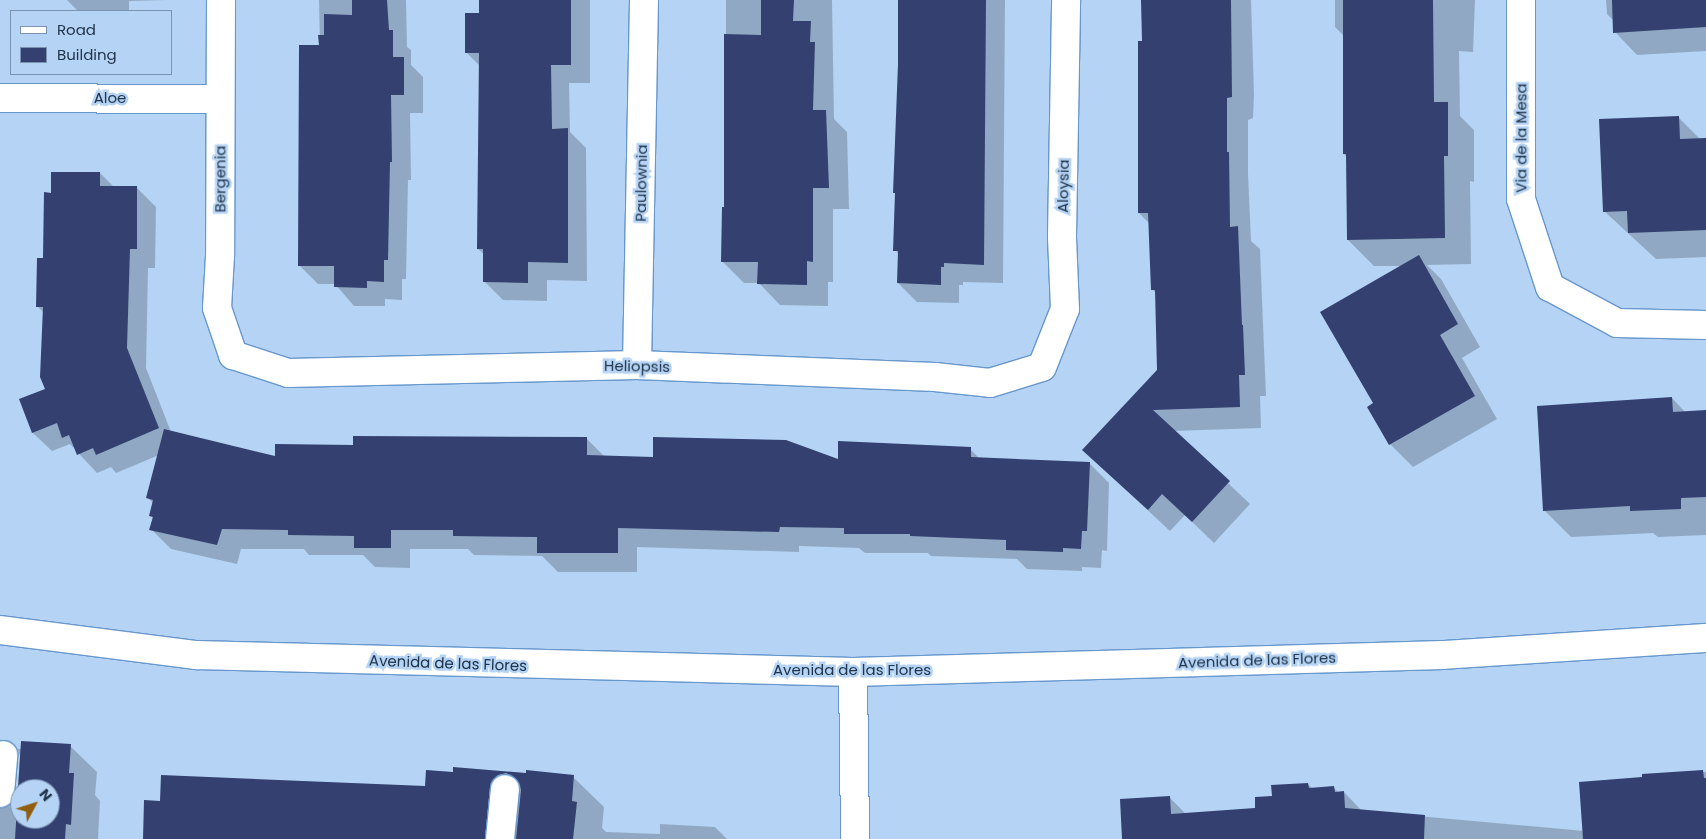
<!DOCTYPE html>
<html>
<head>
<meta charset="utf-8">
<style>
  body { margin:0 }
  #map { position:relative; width:1706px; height:839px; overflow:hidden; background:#b5d3f4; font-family:Poppins,sans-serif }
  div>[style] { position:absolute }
  .shadow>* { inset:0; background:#0003 }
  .building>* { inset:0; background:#334070 }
  .roads { filter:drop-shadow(1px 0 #6797cc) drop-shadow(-1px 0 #6797cc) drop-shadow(0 1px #6797cc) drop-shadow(0 -1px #6797cc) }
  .street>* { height:28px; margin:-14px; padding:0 14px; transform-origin:14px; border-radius:14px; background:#fff }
  .secondary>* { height:28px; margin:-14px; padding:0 14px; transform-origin:14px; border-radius:14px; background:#fff }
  span { translate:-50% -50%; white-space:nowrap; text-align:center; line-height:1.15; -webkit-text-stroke:5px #b5d3f4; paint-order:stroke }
  .street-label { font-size:15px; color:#20344a }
  .legend { position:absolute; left:10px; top:10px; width:162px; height:65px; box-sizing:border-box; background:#b5d3f4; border:1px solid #7993b0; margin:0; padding:6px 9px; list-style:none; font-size:15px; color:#20344a }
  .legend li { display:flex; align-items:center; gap:10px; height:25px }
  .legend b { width:25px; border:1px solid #7993b0 }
  .north { position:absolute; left:10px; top:779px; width:50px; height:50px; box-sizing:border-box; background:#b5d3f4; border:1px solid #7993b0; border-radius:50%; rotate:50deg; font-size:14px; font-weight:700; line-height:20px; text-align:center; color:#20344a }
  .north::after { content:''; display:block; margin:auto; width:18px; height:22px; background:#915e0e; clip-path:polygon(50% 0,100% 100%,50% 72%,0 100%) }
</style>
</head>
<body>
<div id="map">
  <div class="shadow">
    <div style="clip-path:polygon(67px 0,166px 0,129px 1px,129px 11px,78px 11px)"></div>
    <div style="clip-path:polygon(319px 0,406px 0,407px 47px,411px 50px,411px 65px,423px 77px,423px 113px,410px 113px,411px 180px,408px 180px,406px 279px,402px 279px,402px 300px,385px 299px,385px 306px,354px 306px,335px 284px,318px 284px,299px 265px,320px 47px)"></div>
    <div style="clip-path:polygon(480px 0,590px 0,590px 83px,569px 83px,570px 132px,586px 148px,587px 281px,547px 280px,547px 301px,503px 300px,484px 281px,485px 255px,478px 249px,480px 66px,466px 52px,480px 14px)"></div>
    <div style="clip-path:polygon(726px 0,832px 0,834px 119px,847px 132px,849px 209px,833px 209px,833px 282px,828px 282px,828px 306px,780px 305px,759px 283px,744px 283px,723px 262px,726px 208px)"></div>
    <div style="clip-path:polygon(899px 0,1005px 0,1003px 283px,963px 282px,963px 285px,959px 285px,959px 303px,917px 302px,898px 283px,899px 254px,895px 250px,896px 195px,894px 192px,900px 64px)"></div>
    <div style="clip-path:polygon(1142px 0,1251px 0,1254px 94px,1253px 118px,1248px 120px,1248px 173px,1251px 241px,1260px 249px,1264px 348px,1266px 396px,1260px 396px,1261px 428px,1173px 431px,1250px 504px,1214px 543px,1185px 515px,1170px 531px,1083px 450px,1158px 370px,1156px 293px,1152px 289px,1149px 223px,1139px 213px,1144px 43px)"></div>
    <div style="clip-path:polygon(1335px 0,1475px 0,1473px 52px,1459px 51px,1460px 116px,1474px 130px,1474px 182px,1470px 181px,1471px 264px,1427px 265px,1441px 279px,1480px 347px,1462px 358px,1497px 419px,1413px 467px,1390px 444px,1368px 407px,1375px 403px,1402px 266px,1374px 266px,1348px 240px,1347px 157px,1344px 154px,1344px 36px,1335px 27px)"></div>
    <div style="clip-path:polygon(1606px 0,1706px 0,1706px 51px,1637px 55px,1615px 32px,1614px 21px,1607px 14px)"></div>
    <div style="clip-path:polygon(1678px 117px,1700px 139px,1706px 139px,1706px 257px,1656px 259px,1604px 211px)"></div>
    <div style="clip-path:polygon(100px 173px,114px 187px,137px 188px,156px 207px,155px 268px,148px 268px,146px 368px,171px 432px,276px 458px,354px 446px,586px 438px,605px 457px,839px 460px,970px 449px,980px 459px,1089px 463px,1109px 483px,1107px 551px,1102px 550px,1101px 568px,1082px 567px,1082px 571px,1027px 569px,1017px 559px,931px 556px,928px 553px,865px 553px,859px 548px,799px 546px,799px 552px,637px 547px,637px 572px,558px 572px,542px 556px,474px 555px,468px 549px,410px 549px,410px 568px,375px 567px,363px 555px,309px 555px,304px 549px,241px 549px,237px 564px,171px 549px,151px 529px,154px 504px,148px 498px,159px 455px,116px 473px,111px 467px,97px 473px,70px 444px,52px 451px,33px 433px,20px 400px,47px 390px,44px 313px,38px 307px,52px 194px)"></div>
    <div style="clip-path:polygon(1672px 398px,1686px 413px,1706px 415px,1706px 535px,1658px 537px,1653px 533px,1571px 537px,1544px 510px)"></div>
    <div style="clip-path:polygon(evenodd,70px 746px,97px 772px,95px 795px,100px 801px,98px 839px,0 839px,0 756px,17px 773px,13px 781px,12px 807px,17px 795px,20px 756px,18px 749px,70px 746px,20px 789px,50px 789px,50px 819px,20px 819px,20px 789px)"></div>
    <div style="clip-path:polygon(455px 769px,573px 777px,604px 807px,602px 828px,606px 832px,660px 834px,660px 824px,715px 827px,727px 839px,144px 839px,426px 787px,454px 773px)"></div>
    <div style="clip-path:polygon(1706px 772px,1706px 839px,1123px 839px,1169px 797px,1186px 814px,1257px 809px,1273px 797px,1308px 784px,1313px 789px,1334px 788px,1339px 793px,1344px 792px,1362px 811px,1584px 831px,1644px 778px,1643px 775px)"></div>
  </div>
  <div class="building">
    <div style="clip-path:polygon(352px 0,387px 0,389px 30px,393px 30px,393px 57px,404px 57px,404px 95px,391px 95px,392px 162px,390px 162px,388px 260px,384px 260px,384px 282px,367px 281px,367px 288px,334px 287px,334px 266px,298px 266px,299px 45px,319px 45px,318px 35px,324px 35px,324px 14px,352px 15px)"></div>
    <div style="clip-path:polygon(479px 0,571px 0,571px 65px,551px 65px,552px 129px,568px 128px,568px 263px,528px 262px,528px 283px,483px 282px,483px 249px,477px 249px,479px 53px,465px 53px,465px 13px,479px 13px)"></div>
    <div style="clip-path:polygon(761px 0,794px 0,793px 21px,811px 21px,810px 42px,815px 42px,813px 110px,826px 110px,829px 188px,813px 188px,813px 262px,807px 261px,807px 285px,757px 284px,758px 262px,721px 262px,722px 207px,724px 207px,724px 34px,761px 35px)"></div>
    <div style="clip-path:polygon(898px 0,986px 0,984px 265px,944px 263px,944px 267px,941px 267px,941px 285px,897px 283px,898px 251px,893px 251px,895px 193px,893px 193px,898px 64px)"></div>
    <div style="clip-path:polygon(1141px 0,1231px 0,1232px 97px,1227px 98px,1227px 152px,1229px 152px,1230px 227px,1238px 226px,1242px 325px,1243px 325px,1245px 375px,1239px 375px,1240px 407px,1153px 410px,1230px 481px,1192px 522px,1162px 494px,1148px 510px,1082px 450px,1157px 370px,1155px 290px,1151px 290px,1148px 213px,1138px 213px,1138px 41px,1142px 41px)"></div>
    <div style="clip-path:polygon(1343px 0,1433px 0,1434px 102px,1448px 102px,1448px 156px,1444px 156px,1445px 238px,1347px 240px,1346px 154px,1343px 154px)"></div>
    <div style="clip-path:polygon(1612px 0,1706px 0,1706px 27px,1613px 33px)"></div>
    <div style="clip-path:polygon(1679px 116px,1680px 139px,1706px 138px,1706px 230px,1628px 233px,1627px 211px,1603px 212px,1599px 119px)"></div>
    <div style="clip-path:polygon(51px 172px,100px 172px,100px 186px,137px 186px,137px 249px,130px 249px,127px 348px,159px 428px,96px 455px,93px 448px,77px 455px,69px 435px,62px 438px,57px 423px,32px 433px,19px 399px,45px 389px,40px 377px,43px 307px,36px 307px,37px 258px,43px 258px,44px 192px,51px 193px)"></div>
    <div style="clip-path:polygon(1419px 255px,1458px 324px,1440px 335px,1475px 396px,1389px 445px,1367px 407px,1373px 403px,1320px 312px)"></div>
    <div style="clip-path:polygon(1672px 397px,1673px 412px,1706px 410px,1706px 497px,1681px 498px,1681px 509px,1630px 511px,1630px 506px,1543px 511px,1537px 406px)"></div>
    <div style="clip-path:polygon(164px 429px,275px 456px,275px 444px,353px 445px,353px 436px,587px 437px,587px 455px,653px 457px,653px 437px,786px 440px,838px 459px,838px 441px,971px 447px,971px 457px,1090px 462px,1087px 531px,1082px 531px,1081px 549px,1063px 548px,1063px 552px,1006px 550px,1006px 540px,910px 536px,910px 534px,844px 534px,844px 528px,780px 527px,779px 532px,618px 528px,618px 553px,537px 553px,537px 537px,453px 536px,453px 530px,391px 530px,391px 548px,354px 548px,354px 536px,288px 535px,288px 530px,222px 529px,217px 545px,149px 530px,153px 517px,149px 516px,153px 500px,146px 498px)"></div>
    <div style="clip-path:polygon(evenodd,21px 741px,71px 744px,69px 773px,74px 773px,71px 825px,66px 824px,65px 839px,15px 839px,21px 741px,20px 789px,50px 789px,50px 819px,20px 819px,20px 789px)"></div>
    <div style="clip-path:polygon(453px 767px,526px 773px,526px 770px,574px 775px,572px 801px,577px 802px,573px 839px,516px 839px,521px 790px,519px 783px,514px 777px,506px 773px,498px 775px,493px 780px,490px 787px,485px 839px,143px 839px,144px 800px,160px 801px,161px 775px,425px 786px,426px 770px,453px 772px)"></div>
    <div style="clip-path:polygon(1703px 770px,1704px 778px,1706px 778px,1706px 839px,1583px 839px,1579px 782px,1642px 777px,1642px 774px)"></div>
    <div style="clip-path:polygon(1308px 783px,1309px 788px,1334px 786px,1335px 792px,1344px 791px,1345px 808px,1425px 815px,1424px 839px,1122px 839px,1120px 799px,1170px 796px,1171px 814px,1255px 808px,1255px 797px,1272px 796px,1271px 785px)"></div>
  </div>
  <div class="roads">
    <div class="street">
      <div style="left:221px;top:0;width:256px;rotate:90.2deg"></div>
      <div style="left:220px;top:256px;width:52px;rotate:93.3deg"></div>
      <div style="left:217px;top:308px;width:50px;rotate:71.2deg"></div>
      <div style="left:233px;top:355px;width:58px;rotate:18.1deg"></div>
      <div style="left:288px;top:373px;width:349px;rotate:-1.3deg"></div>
      <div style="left:637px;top:365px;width:298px;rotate:2.3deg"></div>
      <div style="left:935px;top:377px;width:55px;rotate:6.2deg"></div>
      <div style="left:990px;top:383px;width:54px;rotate:-17.1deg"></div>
      <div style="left:1042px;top:367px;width:62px;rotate:-68.4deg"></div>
      <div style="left:1065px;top:309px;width:73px;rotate:-92.4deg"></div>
      <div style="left:1062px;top:236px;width:236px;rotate:-89deg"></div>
      <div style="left:1521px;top:0;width:199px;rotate:90deg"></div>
      <div style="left:1521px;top:199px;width:93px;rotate:71.8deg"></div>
      <div style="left:1550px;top:287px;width:76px;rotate:28.2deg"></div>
      <div style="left:1617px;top:323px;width:89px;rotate:1.3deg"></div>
      <div style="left:0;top:98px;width:220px;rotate:0.3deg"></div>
      <div style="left:637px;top:365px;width:365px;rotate:-88.9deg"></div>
      <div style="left:0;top:793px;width:38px;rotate:-85deg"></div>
      <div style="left:500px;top:839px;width:50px;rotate:-84.3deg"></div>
    </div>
    <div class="secondary">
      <div style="left:0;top:630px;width:198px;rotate:7.3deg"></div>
      <div style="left:196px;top:655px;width:657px;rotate:1.48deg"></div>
      <div style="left:853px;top:672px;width:590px;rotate:-1.65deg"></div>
      <div style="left:1443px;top:655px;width:264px;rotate:-3.7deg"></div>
      <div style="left:853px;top:672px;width:167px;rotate:89.3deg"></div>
    </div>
  </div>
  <div class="street-label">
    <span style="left:110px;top:98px">Aloe</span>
    <span style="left:1521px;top:138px;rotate:-90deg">Via de la Mesa</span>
    <span style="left:220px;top:179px;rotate:-90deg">Bergenia</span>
    <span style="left:641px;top:183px;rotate:-89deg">Paulownia</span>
    <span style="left:1063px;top:186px;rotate:-89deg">Aloysia</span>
    <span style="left:637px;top:366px;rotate:1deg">Heliopsis</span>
    <span style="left:1257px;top:660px;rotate:-2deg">Avenida de las Flores</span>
    <span style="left:448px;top:663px;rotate:2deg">Avenida de las Flores</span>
    <span style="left:852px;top:670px">Avenida de las Flores</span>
  </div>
  <ul class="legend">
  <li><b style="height:6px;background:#fff"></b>Road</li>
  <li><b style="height:14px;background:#334070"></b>Building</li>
  </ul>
  <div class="north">N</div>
</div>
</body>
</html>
